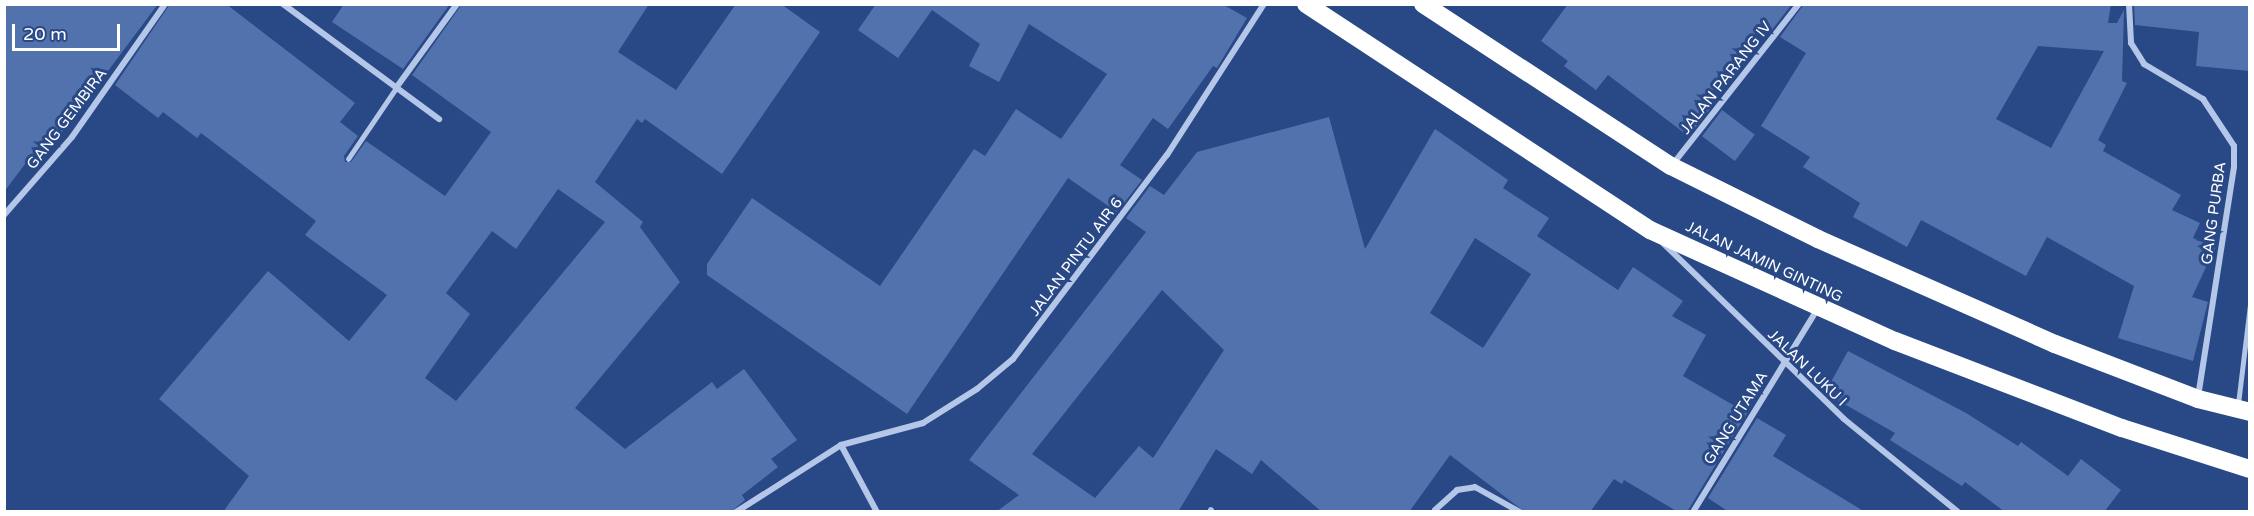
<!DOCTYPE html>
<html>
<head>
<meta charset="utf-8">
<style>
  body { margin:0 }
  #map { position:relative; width:2254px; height:516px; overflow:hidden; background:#294986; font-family:"Varela Round",sans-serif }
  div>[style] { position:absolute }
  .building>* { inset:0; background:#5272ad; transform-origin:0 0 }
  .lane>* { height:4.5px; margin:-2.25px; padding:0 2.25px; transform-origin:2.25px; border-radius:2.25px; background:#b5c7e8 }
  .street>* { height:6px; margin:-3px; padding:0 3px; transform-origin:3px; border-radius:3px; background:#b5c7e8 }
  .highway>* { height:18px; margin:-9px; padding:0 9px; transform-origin:9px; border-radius:9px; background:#fff }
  span { translate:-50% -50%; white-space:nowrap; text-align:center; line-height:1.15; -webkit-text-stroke:6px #294986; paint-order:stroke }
  .street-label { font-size:15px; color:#fff }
  .frame { position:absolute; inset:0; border:6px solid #fff; pointer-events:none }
  .scale { position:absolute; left:12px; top:24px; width:108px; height:27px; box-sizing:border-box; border:3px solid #fff; border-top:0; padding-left:8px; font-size:18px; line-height:21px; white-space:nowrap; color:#fff; -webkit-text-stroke:4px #294986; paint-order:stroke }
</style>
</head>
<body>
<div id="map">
  <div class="building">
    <div style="clip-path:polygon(4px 4px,158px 4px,37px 166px,28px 160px,4px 192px)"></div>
    <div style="clip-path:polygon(evenodd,170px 4px,226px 4px,355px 103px,340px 122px,358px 136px,344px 156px,345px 162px,351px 162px,366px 141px,445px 196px,491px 132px,412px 75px,462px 4px,649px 4px,618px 52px,676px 90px,736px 4px,781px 4px,820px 32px,722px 174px,645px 119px,642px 123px,637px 119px,595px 182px,643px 222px,640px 227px,680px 282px,575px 408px,625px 449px,712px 382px,717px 389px,744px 369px,797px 440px,771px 459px,778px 467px,742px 495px,745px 500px,731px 512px,223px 512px,249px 476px,159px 399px,268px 271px,349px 341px,387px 295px,305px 235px,316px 221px,201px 133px,197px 138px,163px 112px,158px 118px,115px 85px,170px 4px,558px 189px,605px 222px,456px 401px,425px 378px,470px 314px,446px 293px,492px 231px,516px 249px,558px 189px)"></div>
    <div style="clip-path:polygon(344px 4px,450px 4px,403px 69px,332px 22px)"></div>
    <div style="clip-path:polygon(876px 4px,1222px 4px,1247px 18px,1217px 68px,1213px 66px,1168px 129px,1153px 118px,1120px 165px,1142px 180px,1117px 212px,1068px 178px,907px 414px,707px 275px,707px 264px,752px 198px,880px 286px,974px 149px,985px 156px,1016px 109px,1061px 139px,1107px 74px,1029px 24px,999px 82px,969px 66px,980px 44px,932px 10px,898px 58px,858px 30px)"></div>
    <div style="clip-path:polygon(1568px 4px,1792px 4px,1771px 31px,1762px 25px,1707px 99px,1714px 104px,1693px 130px,1687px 125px,1683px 132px,1608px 75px,1596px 90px,1564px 66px,1568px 61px,1541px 41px)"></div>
    <div style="clip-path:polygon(evenodd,1804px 4px,2111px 4px,2108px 23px,2117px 23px,2124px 10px,2122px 81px,2127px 83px,2098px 140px,2106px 145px,2103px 151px,2181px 195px,2172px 210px,2200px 223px,2193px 238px,2215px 248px,2192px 297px,2208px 302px,2193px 361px,2118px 338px,2134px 286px,2047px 237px,2026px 276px,1921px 220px,1907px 247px,1853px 217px,1860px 203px,1803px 167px,1810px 157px,1761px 126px,1806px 53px,1780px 37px,1804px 4px,2038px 46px,2104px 51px,2051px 148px,1996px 119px,2038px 46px)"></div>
    <div style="clip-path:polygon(2134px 4px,2250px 4px,2250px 71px,2196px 66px,2199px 32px,2135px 25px)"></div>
    <div style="left:1722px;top:110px;width:41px;height:33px;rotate:37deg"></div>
    <div style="clip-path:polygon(evenodd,1329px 117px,1365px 249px,1435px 129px,1508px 180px,1503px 188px,1549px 218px,1537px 236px,1618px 290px,1633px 267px,1683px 301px,1672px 316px,1706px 335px,1683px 376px,1747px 413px,1687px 512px,1678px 512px,1624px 480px,1622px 484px,1614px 479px,1590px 512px,1525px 512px,1450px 455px,1409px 512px,1322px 512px,1261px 460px,1252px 474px,1216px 449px,1178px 512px,996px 512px,1019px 495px,969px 460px,1146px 232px,1126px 218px,1150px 186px,1164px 195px,1197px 152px,1329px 117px,1475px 238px,1531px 274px,1483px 348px,1430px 313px,1475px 238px,1329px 117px,1162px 290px,1224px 350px,1153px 458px,1139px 446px,1095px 498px,1032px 454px,1162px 290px)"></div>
    <div style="clip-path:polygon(1848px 351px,1966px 413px,2018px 446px,2021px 442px,2068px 476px,2081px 459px,2121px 490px,2104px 512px,2005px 512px,1965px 482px,1962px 486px,1890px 440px,1895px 433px,1825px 393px)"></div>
    <div style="clip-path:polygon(1757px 418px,1786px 435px,1773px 456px,1865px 512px,1729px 512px,1708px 498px)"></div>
  </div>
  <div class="lane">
    <div style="left:348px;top:159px;width:86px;rotate:-55.9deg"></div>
    <div style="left:2238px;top:404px;width:100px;rotate:-83.1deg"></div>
  </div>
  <div class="street">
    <div style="left:283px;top:4px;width:194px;rotate:36.4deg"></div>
    <div style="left:2129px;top:4px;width:39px;rotate:87deg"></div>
    <div style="left:2131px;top:43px;width:25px;rotate:58deg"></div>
    <div style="left:2144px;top:64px;width:69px;rotate:30.7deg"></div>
    <div style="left:2203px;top:99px;width:56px;rotate:56.6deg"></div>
    <div style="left:2234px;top:146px;width:21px;rotate:90deg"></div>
    <div style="left:2234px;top:167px;width:234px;rotate:98.9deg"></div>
    <div style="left:396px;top:88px;width:104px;rotate:-54deg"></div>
    <div style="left:1673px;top:164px;width:204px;rotate:-51.8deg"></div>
    <div style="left:4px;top:215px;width:103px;rotate:-48.9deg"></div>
    <div style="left:72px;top:137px;width:162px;rotate:-55deg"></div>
    <div style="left:1663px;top:243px;width:252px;rotate:44.2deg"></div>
    <div style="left:1844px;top:419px;width:147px;rotate:39.2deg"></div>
    <div style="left:841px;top:445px;width:76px;rotate:61.8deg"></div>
    <div style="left:1435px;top:510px;width:30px;rotate:-42deg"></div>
    <div style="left:1457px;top:490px;width:18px;rotate:-9deg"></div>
    <div style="left:1475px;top:487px;width:51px;rotate:29.1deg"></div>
    <div style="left:736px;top:512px;width:125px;rotate:-32.5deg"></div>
    <div style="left:841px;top:445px;width:85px;rotate:-15deg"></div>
    <div style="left:923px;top:423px;width:64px;rotate:-32.2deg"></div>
    <div style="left:977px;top:389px;width:47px;rotate:-39.8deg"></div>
    <div style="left:1013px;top:359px;width:256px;rotate:-53deg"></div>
    <div style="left:1167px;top:155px;width:179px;rotate:-57.3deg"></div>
    <div style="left:1210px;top:512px;width:2px;rotate:-63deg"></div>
    <div style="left:1693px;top:512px;width:239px;rotate:-58.5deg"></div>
  </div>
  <div class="highway">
    <div style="left:1306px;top:4px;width:412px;rotate:33.3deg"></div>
    <div style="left:1650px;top:230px;width:269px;rotate:24.4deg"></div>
    <div style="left:1895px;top:341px;width:243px;rotate:21deg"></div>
    <div style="left:2122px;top:428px;width:134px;rotate:17.8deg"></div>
    <div style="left:1423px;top:4px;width:296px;rotate:33.2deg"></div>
    <div style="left:1671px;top:166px;width:164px;rotate:26.4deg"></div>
    <div style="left:1818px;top:239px;width:259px;rotate:23.9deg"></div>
    <div style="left:2055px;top:344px;width:153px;rotate:21deg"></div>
    <div style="left:2198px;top:399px;width:54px;rotate:14deg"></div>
  </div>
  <div class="street-label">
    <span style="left:1726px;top:78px;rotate:-52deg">JALAN PARANG IV</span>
    <span style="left:67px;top:119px;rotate:-53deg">GANG GEMBIRA</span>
    <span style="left:2214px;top:213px;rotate:-82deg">GANG PURBA</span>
    <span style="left:1076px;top:257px;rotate:-53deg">JALAN PINTU AIR 6</span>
    <span style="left:1764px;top:262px;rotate:25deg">JALAN JAMIN GINTING</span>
    <span style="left:1807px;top:368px;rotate:44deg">JALAN LUKU I</span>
    <span style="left:1736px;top:418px;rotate:-58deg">GANG UTAMA</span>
  </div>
  <div class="frame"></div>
  <div class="scale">20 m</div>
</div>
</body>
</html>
